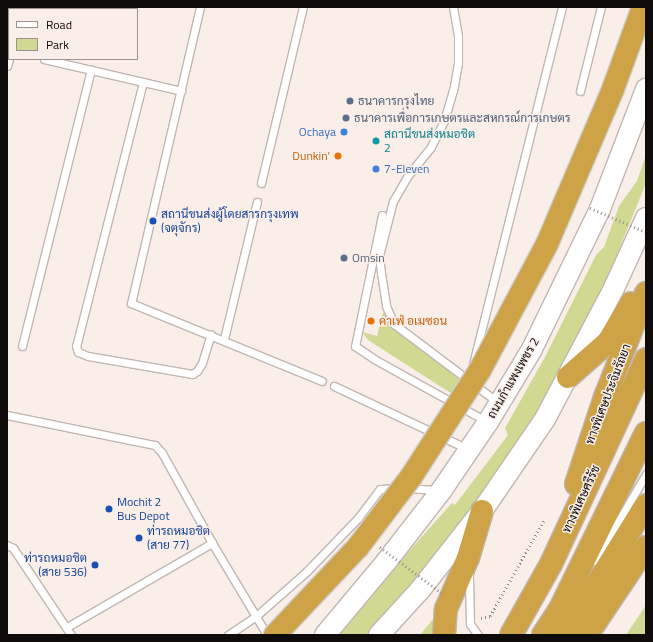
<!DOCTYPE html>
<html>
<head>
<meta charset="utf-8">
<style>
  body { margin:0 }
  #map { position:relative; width:653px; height:642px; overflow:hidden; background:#faeee9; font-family:"Titillium Web",Sarabun,sans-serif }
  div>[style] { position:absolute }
  .green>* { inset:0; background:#d1d891 }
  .path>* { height:2.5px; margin-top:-1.25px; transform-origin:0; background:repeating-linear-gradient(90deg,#958c89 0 1px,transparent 0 4px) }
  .roads { filter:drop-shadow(1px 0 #c1b6b1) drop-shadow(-1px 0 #c1b6b1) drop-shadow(0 1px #c1b6b1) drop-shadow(0 -1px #c1b6b1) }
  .service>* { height:7px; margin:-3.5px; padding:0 3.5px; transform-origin:3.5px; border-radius:3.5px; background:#fff }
  .secondary>* { height:20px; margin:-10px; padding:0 10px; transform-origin:10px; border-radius:10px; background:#fff }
  .motorway>* { height:22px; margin:-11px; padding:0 11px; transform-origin:11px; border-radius:11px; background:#cea347 }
  .path-bridge>* { height:2.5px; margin-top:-1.25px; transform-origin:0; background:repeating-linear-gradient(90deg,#958c89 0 1px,transparent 0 4px) }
  .bridges { filter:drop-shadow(1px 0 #cfcece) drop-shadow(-1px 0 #cfcece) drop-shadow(0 1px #cfcece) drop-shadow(0 -1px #cfcece) }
  .motorway-bridge>* { height:22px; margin:-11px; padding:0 11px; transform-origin:11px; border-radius:11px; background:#cea347 }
  .dots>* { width:11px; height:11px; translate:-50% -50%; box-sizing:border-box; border:2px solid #faeee9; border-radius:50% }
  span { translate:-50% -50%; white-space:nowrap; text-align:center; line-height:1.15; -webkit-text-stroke:3px #faeee9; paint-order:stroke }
  .service-label { font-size:12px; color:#4e5e75 }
  .left { translate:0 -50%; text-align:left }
  .shop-label { font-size:12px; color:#366cbe }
  .right { translate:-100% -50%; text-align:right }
  .culture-label { font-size:12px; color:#0d838f }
  .food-label { font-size:12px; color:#c56008 }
  .transit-label { font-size:12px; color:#164399 }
  .street-label { font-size:12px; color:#0f0b0a }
  .frame { position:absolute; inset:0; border:8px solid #0f0b0a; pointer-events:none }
  .legend { position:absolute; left:8px; top:8px; width:130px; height:52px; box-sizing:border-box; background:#faeee9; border:1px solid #9c9390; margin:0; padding:5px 7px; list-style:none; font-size:12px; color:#0f0b0a }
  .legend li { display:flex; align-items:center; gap:8px; height:20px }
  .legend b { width:20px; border:1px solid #9c9390 }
</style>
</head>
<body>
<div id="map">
  <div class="green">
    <div style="clip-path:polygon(646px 155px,646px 183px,606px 282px,545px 401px,519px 442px,420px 577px,367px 635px,334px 635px,452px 503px,455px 505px,508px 435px,505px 428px,545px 357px,596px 255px,604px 247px,619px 206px,637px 181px)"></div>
    <div style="clip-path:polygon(383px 312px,394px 324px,468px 382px,457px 397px,368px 340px,362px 332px,377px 336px)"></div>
    <div style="clip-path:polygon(646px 605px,646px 635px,626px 635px)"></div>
    <div style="clip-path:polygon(434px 618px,438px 626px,438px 635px,420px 635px)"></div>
  </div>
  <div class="path">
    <div style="left:481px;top:618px;width:9px;rotate:-13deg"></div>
    <div style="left:490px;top:616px;width:110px;rotate:-60.6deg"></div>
  </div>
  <div class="roads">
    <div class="service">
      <div style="left:200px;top:7px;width:304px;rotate:103.1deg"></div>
      <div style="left:131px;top:303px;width:206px;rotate:22.2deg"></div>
      <div style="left:453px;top:7px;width:29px;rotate:80deg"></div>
      <div style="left:458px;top:36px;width:27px;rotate:90deg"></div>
      <div style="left:458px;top:63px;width:27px;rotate:100deg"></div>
      <div style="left:453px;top:90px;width:32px;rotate:106deg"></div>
      <div style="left:444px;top:121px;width:29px;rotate:117deg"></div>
      <div style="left:431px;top:147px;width:38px;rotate:129deg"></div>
      <div style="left:407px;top:177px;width:28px;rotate:120deg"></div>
      <div style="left:393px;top:201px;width:57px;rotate:104.3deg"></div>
      <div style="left:379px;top:256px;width:17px;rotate:83deg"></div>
      <div style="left:381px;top:273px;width:33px;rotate:81deg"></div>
      <div style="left:386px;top:306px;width:20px;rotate:66deg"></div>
      <div style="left:394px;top:324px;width:131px;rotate:37deg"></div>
      <div style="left:45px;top:9px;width:2px;rotate:-63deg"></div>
      <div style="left:128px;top:9px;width:2px;rotate:-63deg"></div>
      <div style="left:7px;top:51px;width:2px"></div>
      <div style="left:44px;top:59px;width:141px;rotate:13.1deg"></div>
      <div style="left:7px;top:66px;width:7px;rotate:-74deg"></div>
      <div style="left:143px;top:82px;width:272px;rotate:104.2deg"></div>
      <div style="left:76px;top:346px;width:6px;rotate:72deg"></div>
      <div style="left:78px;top:352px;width:11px;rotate:22deg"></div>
      <div style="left:88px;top:356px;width:106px;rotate:9.8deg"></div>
      <div style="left:192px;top:374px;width:6px;rotate:-31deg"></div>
      <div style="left:197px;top:371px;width:9px;rotate:-58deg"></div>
      <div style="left:202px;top:363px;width:30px;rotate:-73deg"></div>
      <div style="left:580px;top:91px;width:87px;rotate:-76deg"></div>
      <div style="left:261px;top:183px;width:181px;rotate:-76.6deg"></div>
      <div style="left:382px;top:215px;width:134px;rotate:101.6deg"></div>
      <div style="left:355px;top:346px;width:23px;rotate:34deg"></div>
      <div style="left:374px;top:359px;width:128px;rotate:29deg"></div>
      <div style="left:224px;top:339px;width:141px;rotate:-76.5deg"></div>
      <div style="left:22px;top:346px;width:285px;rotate:-76deg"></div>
      <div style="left:473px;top:364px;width:368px;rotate:-76deg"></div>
      <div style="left:334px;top:386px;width:148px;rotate:25.2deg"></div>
      <div style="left:7px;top:415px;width:151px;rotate:11.5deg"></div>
      <div style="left:155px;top:445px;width:11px;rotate:49deg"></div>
      <div style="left:162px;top:453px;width:103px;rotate:60.9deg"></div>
      <div style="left:212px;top:543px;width:107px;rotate:59.1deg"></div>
      <div style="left:407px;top:488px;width:32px;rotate:4deg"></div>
      <div style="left:7px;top:545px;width:7px;rotate:27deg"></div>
      <div style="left:13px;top:548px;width:105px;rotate:56.3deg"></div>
      <div style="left:595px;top:561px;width:101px;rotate:-59.6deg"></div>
      <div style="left:469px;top:576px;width:48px;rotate:88.8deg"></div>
      <div style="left:470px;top:624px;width:14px;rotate:54deg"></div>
      <div style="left:67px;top:627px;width:168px;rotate:-30.1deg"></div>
      <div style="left:228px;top:635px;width:32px;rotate:-34deg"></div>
      <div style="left:255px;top:617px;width:69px;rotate:-41.5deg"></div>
      <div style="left:307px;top:571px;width:74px;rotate:-46.1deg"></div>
      <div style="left:358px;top:518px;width:36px;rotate:-53deg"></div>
      <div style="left:380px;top:489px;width:17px;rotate:-3deg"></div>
    </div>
    <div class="secondary">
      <div style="left:325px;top:635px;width:95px;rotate:-50.1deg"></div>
      <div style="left:386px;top:562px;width:90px;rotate:-52.2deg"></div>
      <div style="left:441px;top:491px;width:83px;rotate:-55.7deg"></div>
      <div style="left:488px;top:422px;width:85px;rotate:-58.9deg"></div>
      <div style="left:532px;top:349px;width:156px;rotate:-64.1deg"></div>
      <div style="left:600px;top:209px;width:129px;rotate:-69deg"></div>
      <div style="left:379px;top:635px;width:61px;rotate:-47.7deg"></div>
      <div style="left:420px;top:590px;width:100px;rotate:-51.9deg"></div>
      <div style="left:482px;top:511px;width:112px;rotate:-55.6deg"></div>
      <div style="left:545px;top:419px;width:148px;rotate:-62.2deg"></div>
      <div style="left:614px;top:288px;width:77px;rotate:-65.4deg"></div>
    </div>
    <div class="motorway">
      <div style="left:568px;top:377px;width:53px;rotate:-41.2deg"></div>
      <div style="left:608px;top:342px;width:45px;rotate:-59.5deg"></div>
      <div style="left:576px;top:484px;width:92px;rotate:-71.6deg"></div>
      <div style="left:605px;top:397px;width:112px;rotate:-68.5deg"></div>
      <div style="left:444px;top:635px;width:26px;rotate:-86deg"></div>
      <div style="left:446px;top:609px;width:56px;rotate:-66.7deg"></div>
      <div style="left:468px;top:558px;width:49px;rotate:-73.4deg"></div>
      <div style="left:511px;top:635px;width:81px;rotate:-60.6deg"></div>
      <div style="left:551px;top:564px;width:226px;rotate:-65.1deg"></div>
      <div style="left:543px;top:635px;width:31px;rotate:-57deg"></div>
      <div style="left:560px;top:609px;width:196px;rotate:-64deg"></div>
      <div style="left:565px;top:635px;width:153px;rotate:-58.1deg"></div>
      <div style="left:587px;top:635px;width:106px;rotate:-56.2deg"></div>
    </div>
  </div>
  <div class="path-bridge">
    <div style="left:590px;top:208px;width:61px;rotate:23.2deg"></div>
    <div style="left:380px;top:547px;width:79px;rotate:36.7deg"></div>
  </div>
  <div class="bridges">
    <div class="motorway-bridge">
      <div style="left:275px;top:635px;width:121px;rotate:-46.7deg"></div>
      <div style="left:358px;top:547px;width:88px;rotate:-52.9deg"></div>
      <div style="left:411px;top:477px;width:127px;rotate:-57.2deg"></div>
      <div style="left:480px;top:370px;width:143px;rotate:-62deg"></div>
      <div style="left:547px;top:244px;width:168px;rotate:-66.9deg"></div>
      <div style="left:613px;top:89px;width:87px;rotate:-69.9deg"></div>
    </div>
  </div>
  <div class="dots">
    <div style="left:350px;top:101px;background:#5c6f8a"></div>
    <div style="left:346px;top:118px;background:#5c6f8a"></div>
    <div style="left:344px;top:132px;background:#3f7fe0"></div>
    <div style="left:376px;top:141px;background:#0f9aa8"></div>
    <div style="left:338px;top:156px;background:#e8710a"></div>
    <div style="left:376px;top:169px;background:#3f7fe0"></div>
    <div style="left:153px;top:221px;background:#1a4fb4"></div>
    <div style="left:344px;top:258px;background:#5c6f8a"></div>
    <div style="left:371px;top:321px;background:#e8710a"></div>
    <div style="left:109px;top:509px;background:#1a4fb4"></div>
    <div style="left:139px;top:538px;background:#1a4fb4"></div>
    <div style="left:95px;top:565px;background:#1a4fb4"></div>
  </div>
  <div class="service-label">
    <span class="left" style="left:358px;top:101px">ธนาคารกรุงไทย</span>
    <span class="left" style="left:354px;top:118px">ธนาคารเพื่อการเกษตรและสหกรณ์การเกษตร</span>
    <span class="left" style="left:352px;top:258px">Omsin</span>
  </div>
  <div class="shop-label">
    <span class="right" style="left:336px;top:132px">Ochaya</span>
    <span class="left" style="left:384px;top:169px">7-Eleven</span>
  </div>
  <div class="culture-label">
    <span class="left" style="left:384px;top:141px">สถานีขนส่งหมอชิต<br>2</span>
  </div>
  <div class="food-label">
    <span class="right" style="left:330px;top:156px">Dunkin'</span>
    <span class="left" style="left:379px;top:321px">คาเฟ่ อเมซอน</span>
  </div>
  <div class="transit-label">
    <span class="left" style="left:161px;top:221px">สถานีขนส่งผู้โดยสารกรุงเทพ<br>(จตุจักร)</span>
    <span class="left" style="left:117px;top:509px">Mochit 2<br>Bus Depot</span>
    <span class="left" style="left:147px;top:538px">ท่ารถหมอชิต<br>(สาย 77)</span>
    <span class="right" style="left:87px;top:565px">ท่ารถหมอชิต<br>(สาย 536)</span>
  </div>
  <div class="street-label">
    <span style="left:513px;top:378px;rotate:-60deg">ถนนกำแพงเพชร 2</span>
    <span style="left:608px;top:394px;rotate:-69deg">ทางพิเศษประจิมรัถยา</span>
    <span style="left:581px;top:499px;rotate:-65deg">ทางพิเศษศรีรัช</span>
  </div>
  <div class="frame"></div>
  <ul class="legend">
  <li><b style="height:5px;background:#fff"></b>Road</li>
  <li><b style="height:11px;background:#d1d891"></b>Park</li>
  </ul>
</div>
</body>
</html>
